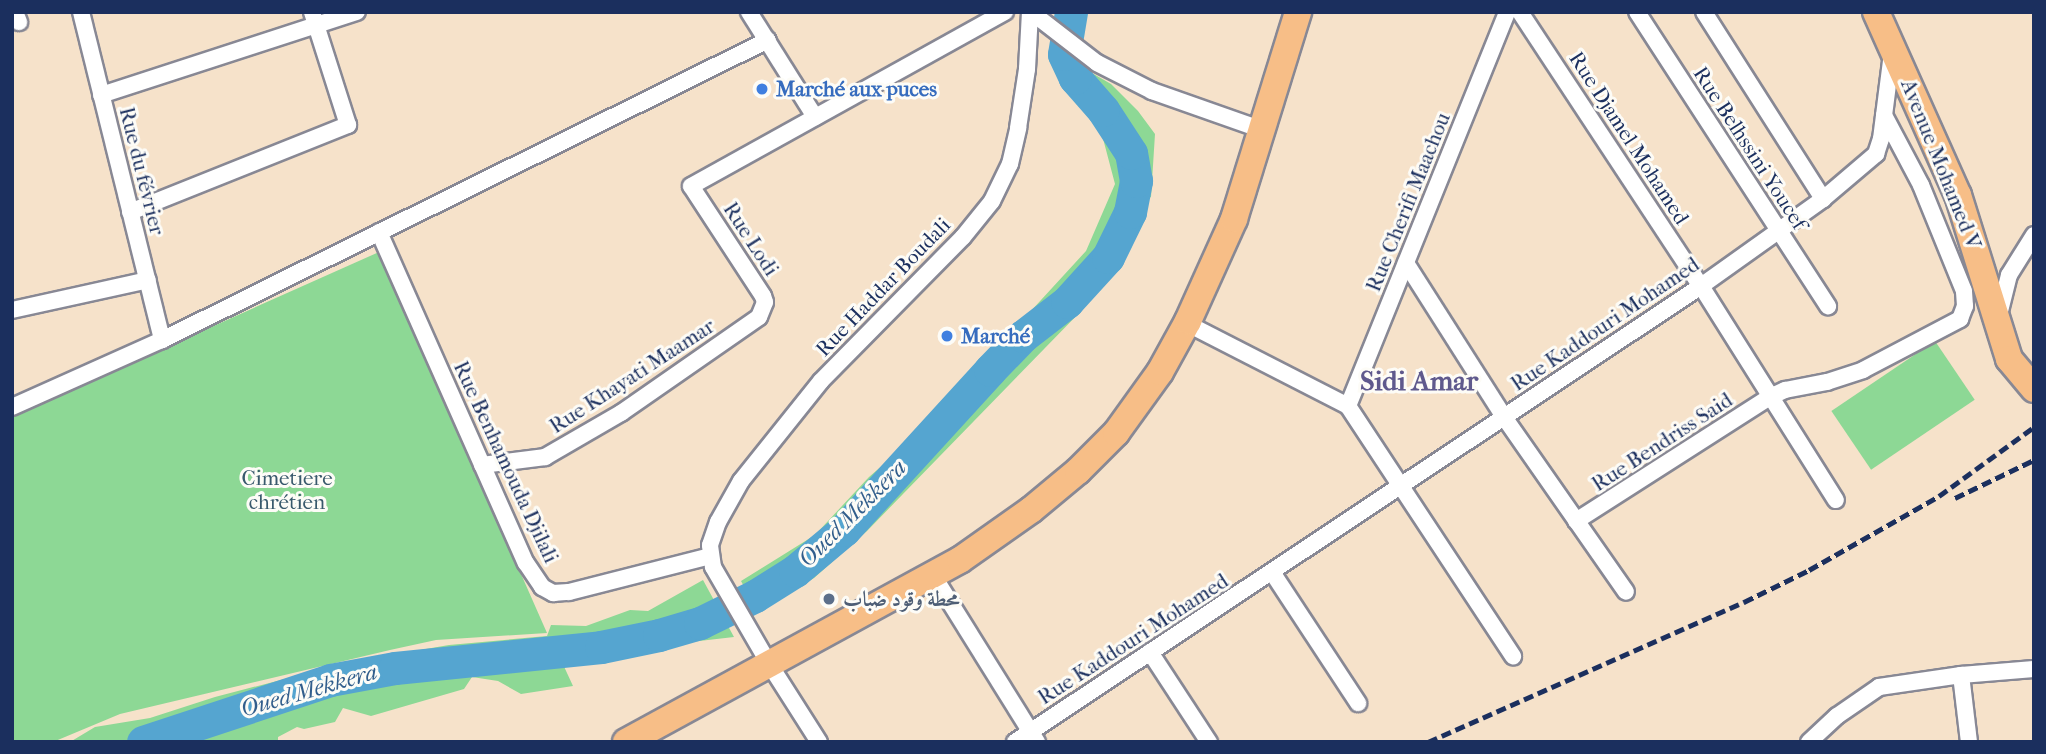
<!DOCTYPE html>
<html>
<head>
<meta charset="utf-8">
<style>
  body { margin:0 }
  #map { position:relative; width:2046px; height:754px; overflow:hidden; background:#f6e2ca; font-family:"IM FELL French Canon",Amiri,serif }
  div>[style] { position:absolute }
  .green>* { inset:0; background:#8dd895; transform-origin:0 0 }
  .river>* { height:33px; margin:-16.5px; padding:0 16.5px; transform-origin:16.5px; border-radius:16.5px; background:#55a5d0 }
  .roads { filter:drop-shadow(2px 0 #888894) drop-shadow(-2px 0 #888894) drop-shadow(0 2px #888894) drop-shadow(0 -2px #888894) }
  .street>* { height:16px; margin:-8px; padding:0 8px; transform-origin:8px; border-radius:8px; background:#fff }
  .primary>* { height:26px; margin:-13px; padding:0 13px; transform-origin:13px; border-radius:13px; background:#f7be87 }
  .rail>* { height:5px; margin-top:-2.5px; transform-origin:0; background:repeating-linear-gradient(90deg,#1b2f5e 0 10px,transparent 0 15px) }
  .dots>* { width:19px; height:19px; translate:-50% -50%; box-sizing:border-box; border:4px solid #fdfcf7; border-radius:50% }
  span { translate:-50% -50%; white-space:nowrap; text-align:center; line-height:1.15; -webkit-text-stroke:6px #fdfcf7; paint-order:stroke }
  .shop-label { font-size:21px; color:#366cbe; font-weight:700 }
  .left { translate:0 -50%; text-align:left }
  .street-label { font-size:21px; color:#1b2f5e }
  .park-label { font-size:21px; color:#38596c }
  .service-label { font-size:21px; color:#4e5e75; font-weight:700 }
  .water-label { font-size:23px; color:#325e8c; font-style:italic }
  .district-label { font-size:28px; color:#5f598d; font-weight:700 }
  .frame { position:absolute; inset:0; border:14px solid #1b2f5e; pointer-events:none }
</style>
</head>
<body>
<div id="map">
  <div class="green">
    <div style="clip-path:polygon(evenodd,1059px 54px,1111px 84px,1138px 111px,1155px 134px,1151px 197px,1138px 202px,1146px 208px,1131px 248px,1116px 271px,1083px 309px,867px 531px,814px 578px,760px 610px,757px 601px,768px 594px,748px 594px,741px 581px,815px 535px,869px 477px,915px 437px,1086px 251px,1115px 184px,1101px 131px,1059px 54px,1103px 257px,1098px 276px,1086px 296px,1067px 302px,1046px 332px,1014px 342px,988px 378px,974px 407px,908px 465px,884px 499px,834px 547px,818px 552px,817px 567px,772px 592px,774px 579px,798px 565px,812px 566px,815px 549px,852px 526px,878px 502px,899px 466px,936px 437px,972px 401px,991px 363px,1014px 337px,1043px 329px,1060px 297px,1081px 296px,1085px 269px,1103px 257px)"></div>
    <div style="clip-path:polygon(379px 252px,547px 633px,436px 640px,390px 650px,120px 714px,53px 742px,12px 742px,12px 416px)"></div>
    <div style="left:1935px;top:341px;width:71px;height:125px;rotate:56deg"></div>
    <div style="clip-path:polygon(703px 580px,734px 637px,647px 647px,638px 652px,599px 653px,561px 660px,573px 686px,521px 694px,498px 681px,472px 677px,464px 689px,371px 716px,343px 708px,335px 722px,304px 729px,297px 727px,278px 737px,278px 742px,70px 742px,95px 727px,150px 718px,215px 697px,350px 662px,449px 645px,547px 636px,551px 625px,586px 626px,630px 610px,648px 611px)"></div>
  </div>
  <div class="river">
    <div style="left:143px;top:742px;width:197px;rotate:-18.3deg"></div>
    <div style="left:330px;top:680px;width:66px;rotate:-10.5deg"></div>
    <div style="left:395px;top:668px;width:207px;rotate:-5.8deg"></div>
    <div style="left:601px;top:647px;width:59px;rotate:-11.7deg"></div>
    <div style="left:659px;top:635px;width:43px;rotate:-16.3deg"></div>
    <div style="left:700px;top:623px;width:61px;rotate:-26.1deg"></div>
    <div style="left:755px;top:596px;width:47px;rotate:-32deg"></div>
    <div style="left:795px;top:571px;width:64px;rotate:-39.9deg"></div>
    <div style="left:844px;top:530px;width:217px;rotate:-47.6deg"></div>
    <div style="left:990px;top:370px;width:47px;rotate:-45.9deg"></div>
    <div style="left:1023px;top:336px;width:56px;rotate:-37.7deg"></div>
    <div style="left:1067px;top:302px;width:61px;rotate:-47.7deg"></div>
    <div style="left:1108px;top:257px;width:50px;rotate:-63.9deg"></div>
    <div style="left:1130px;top:212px;width:32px;rotate:-79deg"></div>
    <div style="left:1136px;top:181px;width:28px;rotate:-100deg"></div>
    <div style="left:1131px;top:153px;width:51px;rotate:-123.1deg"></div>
    <div style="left:1103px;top:110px;width:43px;rotate:-131.2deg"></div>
    <div style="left:1075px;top:78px;width:26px;rotate:-115deg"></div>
    <div style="left:1064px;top:54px;width:43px;rotate:-80.5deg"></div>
  </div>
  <div class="roads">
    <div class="street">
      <div style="left:15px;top:12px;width:11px;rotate:68deg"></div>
      <div style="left:81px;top:12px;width:338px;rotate:76.1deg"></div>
      <div style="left:749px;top:12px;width:124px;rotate:57.8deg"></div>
      <div style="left:1031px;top:12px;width:83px;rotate:37.7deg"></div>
      <div style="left:1097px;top:63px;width:62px;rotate:27deg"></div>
      <div style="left:1152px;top:91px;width:118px;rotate:19.4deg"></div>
      <div style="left:1520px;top:12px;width:328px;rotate:56.6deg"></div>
      <div style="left:1701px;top:286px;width:253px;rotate:57.8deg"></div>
      <div style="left:1637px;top:12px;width:351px;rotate:57deg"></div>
      <div style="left:1704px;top:12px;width:222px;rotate:57.5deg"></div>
      <div style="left:101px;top:95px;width:269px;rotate:-18deg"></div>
      <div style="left:130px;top:212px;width:235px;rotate:-21.8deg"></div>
      <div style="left:348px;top:125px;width:119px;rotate:-107.7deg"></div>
      <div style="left:379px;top:232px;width:362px;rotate:66.1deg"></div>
      <div style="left:526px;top:563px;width:29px;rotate:56deg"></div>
      <div style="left:542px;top:587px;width:13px;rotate:29deg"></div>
      <div style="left:553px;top:593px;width:16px;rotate:-4deg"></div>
      <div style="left:569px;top:592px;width:146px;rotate:-14.3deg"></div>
      <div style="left:1406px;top:263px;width:183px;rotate:57.5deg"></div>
      <div style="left:1504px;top:417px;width:213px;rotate:55.1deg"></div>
      <div style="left:12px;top:310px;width:139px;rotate:-12.4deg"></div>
      <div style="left:1998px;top:319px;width:45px;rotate:-76deg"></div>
      <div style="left:2009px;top:275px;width:47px;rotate:-58deg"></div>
      <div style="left:1186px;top:323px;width:182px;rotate:27.1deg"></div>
      <div style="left:1348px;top:406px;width:300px;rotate:56.6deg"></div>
      <div style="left:1348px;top:406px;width:425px;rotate:-68deg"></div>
      <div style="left:12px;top:407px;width:164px;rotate:-24.1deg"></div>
      <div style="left:162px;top:340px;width:676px;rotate:-26.34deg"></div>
      <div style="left:482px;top:465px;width:64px;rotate:-7.2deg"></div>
      <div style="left:545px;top:457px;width:88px;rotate:-30.1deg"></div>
      <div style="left:621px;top:413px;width:168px;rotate:-34.8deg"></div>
      <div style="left:759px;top:317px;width:16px;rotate:-68deg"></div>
      <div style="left:765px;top:302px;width:6px;rotate:-108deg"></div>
      <div style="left:763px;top:296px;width:131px;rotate:-123.2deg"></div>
      <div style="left:691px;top:186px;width:359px;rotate:-29deg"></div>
      <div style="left:1576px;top:521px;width:230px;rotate:-32.6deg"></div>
      <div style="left:1770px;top:397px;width:17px;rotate:-25deg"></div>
      <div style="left:1785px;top:390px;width:43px;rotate:-10.8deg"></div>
      <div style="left:1827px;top:382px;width:38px;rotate:-18deg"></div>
      <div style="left:1863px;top:370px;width:110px;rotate:-27.7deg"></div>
      <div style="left:1960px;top:319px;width:14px;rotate:-69deg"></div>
      <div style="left:1965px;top:306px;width:15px;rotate:-94deg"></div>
      <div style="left:1964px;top:291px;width:114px;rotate:-112.1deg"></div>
      <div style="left:1921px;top:185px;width:79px;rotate:-117.9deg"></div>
      <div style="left:1272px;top:572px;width:157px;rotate:56.7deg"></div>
      <div style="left:933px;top:575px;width:197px;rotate:58.1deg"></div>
      <div style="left:1150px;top:652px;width:108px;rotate:56.8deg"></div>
      <div style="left:1961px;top:675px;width:67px;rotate:83.2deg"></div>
      <div style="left:819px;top:742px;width:95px;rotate:-122.5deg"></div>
      <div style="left:768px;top:662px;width:110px;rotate:-120.1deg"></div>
      <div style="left:713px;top:567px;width:22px;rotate:-98deg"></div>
      <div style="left:710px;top:545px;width:24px;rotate:-71deg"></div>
      <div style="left:718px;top:522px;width:47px;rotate:-60.7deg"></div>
      <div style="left:741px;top:481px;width:128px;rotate:-51.3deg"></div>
      <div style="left:821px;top:381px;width:202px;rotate:-45.4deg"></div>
      <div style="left:963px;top:237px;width:46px;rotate:-51.1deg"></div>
      <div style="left:992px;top:201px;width:41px;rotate:-64.1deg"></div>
      <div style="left:1010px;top:164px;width:37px;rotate:-77deg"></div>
      <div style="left:1018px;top:128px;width:60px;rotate:-81.3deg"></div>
      <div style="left:1027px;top:69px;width:57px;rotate:-87deg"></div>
      <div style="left:1015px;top:742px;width:824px;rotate:-33.61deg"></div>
      <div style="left:1701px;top:286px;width:150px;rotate:-35.5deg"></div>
      <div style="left:1823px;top:199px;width:70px;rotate:-40.3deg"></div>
      <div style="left:1876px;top:154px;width:16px;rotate:-72deg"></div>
      <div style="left:1881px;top:139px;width:87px;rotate:-82.7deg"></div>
      <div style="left:1809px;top:742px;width:38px;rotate:-43deg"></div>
      <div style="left:1837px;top:716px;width:51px;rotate:-34.6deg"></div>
      <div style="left:1879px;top:687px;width:83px;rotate:-8.3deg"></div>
      <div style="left:1961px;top:675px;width:73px;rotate:-4.7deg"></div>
    </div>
    <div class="primary">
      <div style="left:1876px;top:12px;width:201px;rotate:65.9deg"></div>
      <div style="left:1958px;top:195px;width:172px;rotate:72.7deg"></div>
      <div style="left:2009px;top:359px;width:39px;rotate:50deg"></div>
      <div style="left:626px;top:742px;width:380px;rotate:-28.6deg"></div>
      <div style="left:960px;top:560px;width:87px;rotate:-35.2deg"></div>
      <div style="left:1031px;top:510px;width:61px;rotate:-39.7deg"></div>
      <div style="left:1078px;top:471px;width:54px;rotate:-45deg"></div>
      <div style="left:1116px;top:433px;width:75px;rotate:-54.2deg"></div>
      <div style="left:1160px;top:372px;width:58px;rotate:-61.2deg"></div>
      <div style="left:1188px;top:321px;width:112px;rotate:-65.7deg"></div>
      <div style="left:1234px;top:219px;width:217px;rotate:-72.8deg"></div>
    </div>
  </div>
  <div class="rail">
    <div style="left:1955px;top:498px;width:88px;rotate:-25.7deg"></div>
    <div style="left:1428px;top:742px;width:346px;rotate:-23.9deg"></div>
    <div style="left:1744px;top:602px;width:72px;rotate:-26.2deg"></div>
    <div style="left:1809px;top:570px;width:150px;rotate:-29.6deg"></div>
    <div style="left:1939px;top:496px;width:117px;rotate:-36deg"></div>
  </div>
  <div class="dots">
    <div style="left:762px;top:89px;background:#3f7fe0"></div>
    <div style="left:947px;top:336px;background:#3f7fe0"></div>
    <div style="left:829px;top:599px;background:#5c6f8a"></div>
  </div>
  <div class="shop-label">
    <span class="left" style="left:776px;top:89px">Marché aux puces</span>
    <span class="left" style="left:961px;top:336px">Marché</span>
  </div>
  <div class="street-label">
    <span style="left:1629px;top:138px;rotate:57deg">Rue Djamel Mohamed</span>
    <span style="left:1750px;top:148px;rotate:57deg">Rue Belhssini Youcef</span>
    <span style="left:1941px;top:164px;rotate:68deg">Avenue Mohamed V</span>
    <span style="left:142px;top:171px;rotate:76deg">Rue du février</span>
    <span style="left:1408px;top:202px;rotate:-68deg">Rue Cherifi Maachou</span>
    <span style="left:751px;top:239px;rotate:57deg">Rue Lodi</span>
    <span style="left:883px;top:287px;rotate:-46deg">Rue Haddar Boudali</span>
    <span style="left:1605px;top:324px;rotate:-34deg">Rue Kaddouri Mohamed</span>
    <span style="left:632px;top:376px;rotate:-33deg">Rue Khayati Maamar</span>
    <span style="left:1662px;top:442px;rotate:-33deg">Rue Bendriss Said</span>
    <span style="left:506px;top:462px;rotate:65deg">Rue Benhamouda Djilali</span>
    <span style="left:1133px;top:639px;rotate:-33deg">Rue Kaddouri Mohamed</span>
  </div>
  <div class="park-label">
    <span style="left:287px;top:490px">Cimetiere<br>chrétien</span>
  </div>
  <div class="service-label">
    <span class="left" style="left:843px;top:599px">محطة وقود ضباب</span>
  </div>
  <div class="water-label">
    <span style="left:853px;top:514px;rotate:-45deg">Oued Mekkera</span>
    <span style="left:309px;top:691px;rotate:-16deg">Oued Mekkera</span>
  </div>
  <div class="district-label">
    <span style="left:1419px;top:381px">Sidi Amar</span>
  </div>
  <div class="frame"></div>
</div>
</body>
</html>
